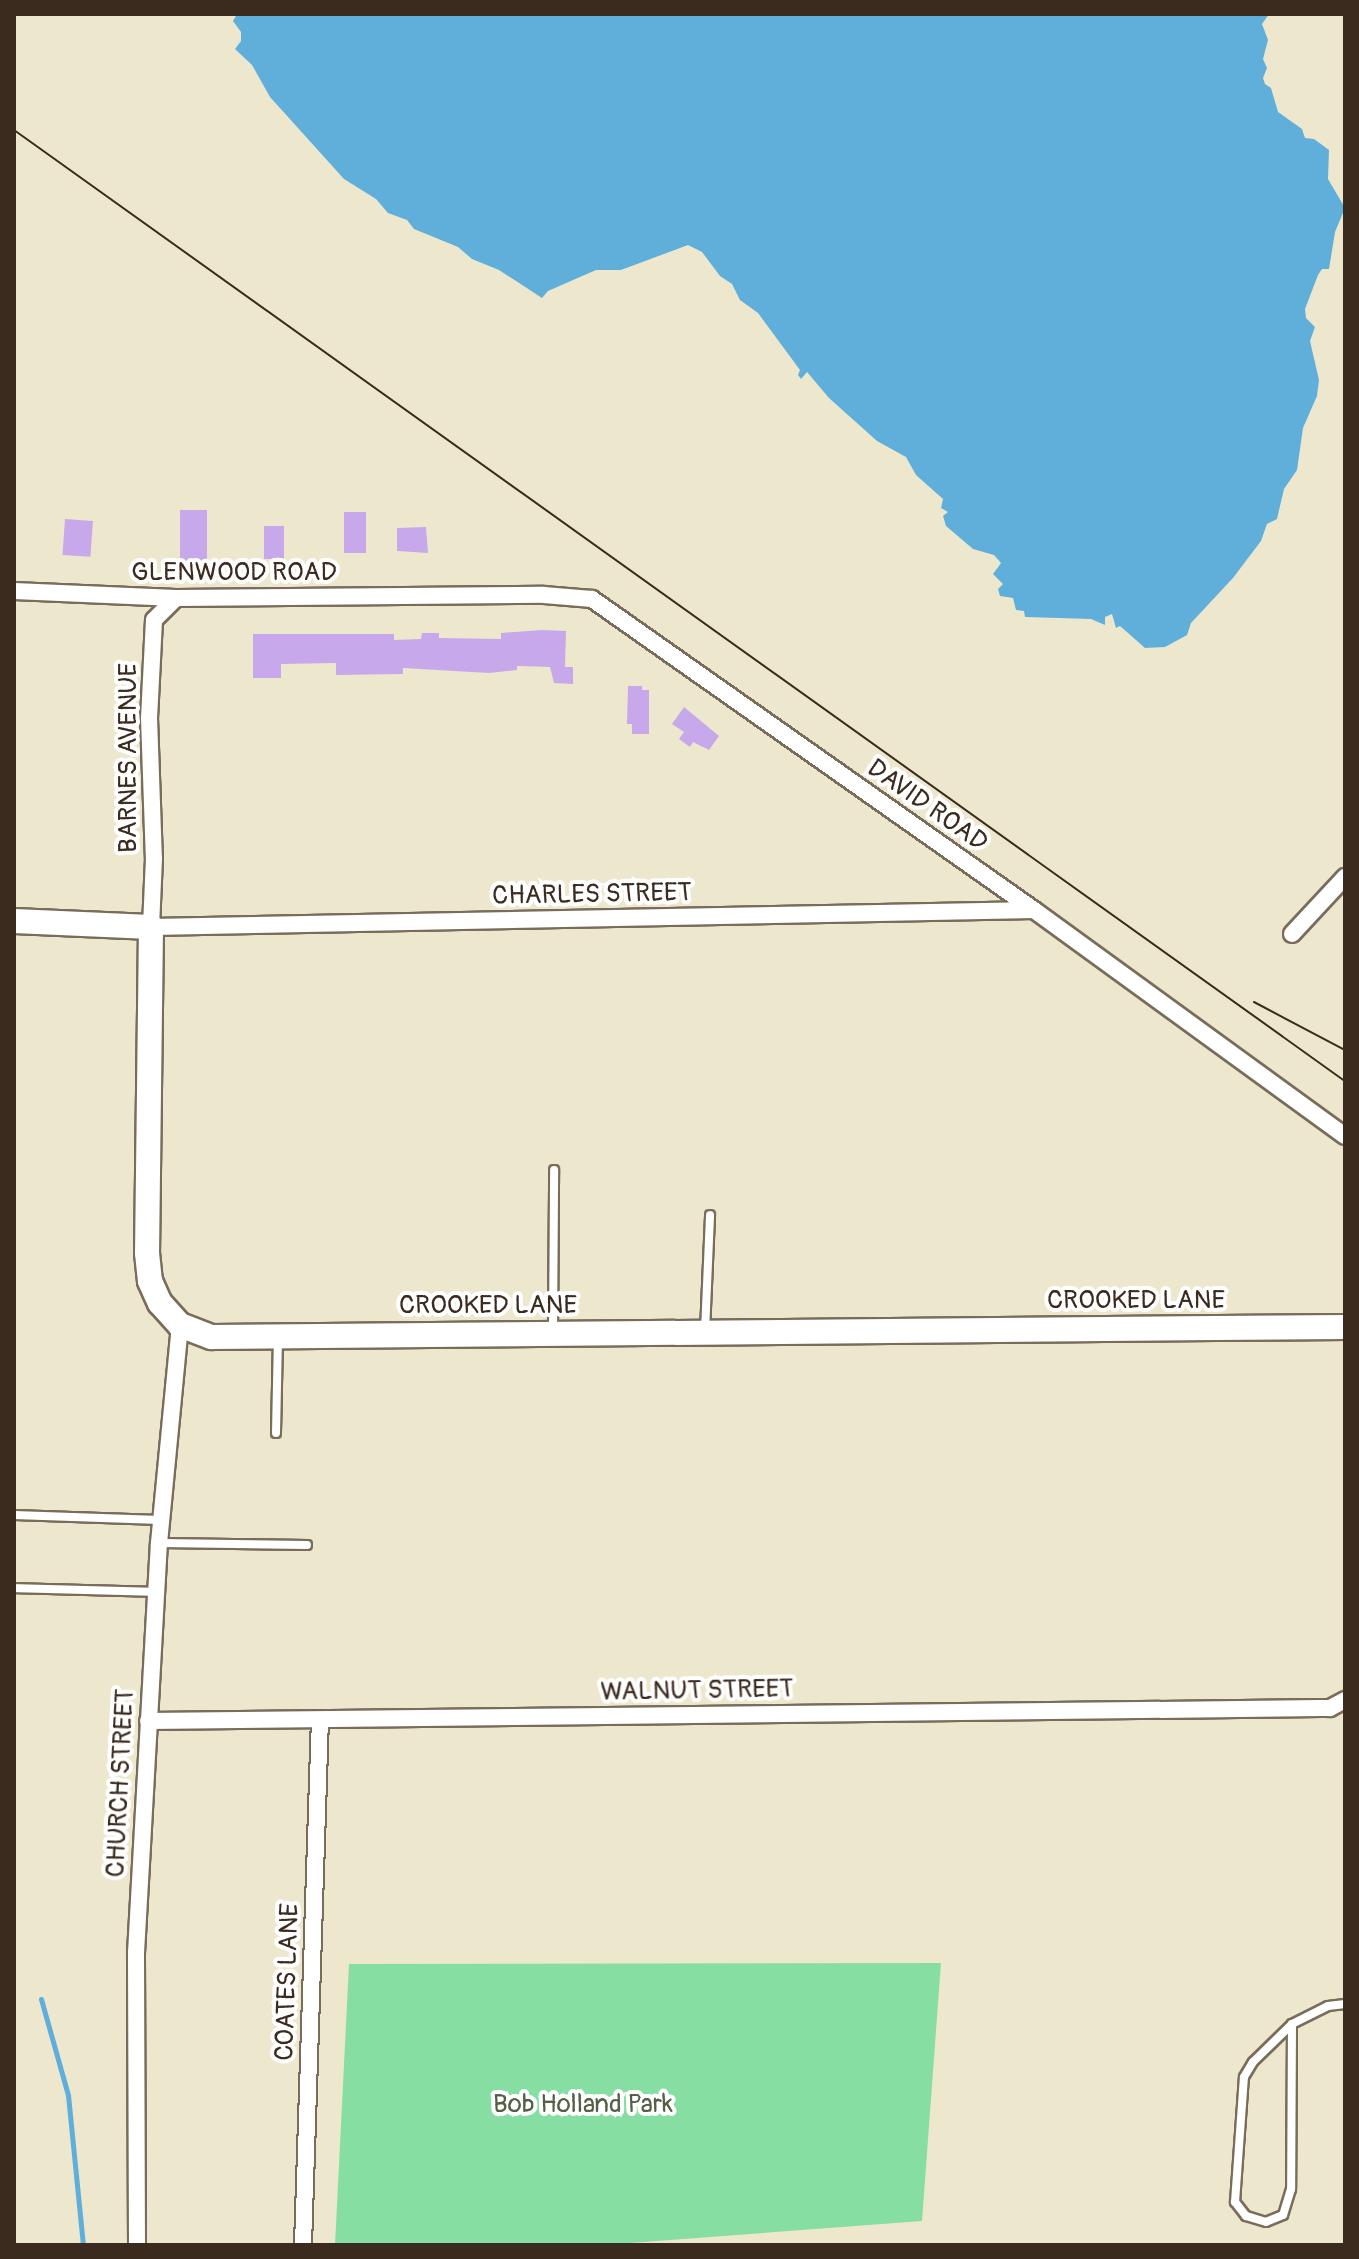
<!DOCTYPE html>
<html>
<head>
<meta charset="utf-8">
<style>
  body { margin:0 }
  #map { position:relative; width:1359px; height:2259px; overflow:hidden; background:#ede8cd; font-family:Pangolin,sans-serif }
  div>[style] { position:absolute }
  .green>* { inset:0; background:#87dea3 }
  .water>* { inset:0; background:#60afda }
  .stream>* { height:5px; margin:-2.5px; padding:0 2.5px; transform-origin:2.5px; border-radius:2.5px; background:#60afda }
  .building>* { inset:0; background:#c7a8eb; transform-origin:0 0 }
  .roads { filter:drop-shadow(2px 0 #796c5b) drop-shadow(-2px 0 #796c5b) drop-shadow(0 2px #796c5b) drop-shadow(0 -2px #796c5b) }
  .lane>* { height:8px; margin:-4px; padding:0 4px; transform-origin:4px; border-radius:4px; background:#fff }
  .street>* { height:16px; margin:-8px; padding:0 8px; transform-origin:8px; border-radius:8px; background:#fff }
  .secondary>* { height:24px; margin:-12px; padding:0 12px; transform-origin:12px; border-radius:12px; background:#fff }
  .tram>* { height:2px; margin:-1px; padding:0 1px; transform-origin:1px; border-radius:1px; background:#3b2a1e }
  span { translate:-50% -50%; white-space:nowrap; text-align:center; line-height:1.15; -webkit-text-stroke:8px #fff; paint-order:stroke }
  .street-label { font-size:26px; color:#3b2a1e }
  .park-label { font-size:26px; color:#526046 }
  .frame { position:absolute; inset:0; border:16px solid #3b2a1e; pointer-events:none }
</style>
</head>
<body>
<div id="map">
  <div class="green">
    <div style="clip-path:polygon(941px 1963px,922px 2221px,603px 2245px,335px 2245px,349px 1964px)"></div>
  </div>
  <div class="water">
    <div style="clip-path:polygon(237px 14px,1269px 14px,1262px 24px,1268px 40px,1263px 59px,1267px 68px,1263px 78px,1265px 84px,1271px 88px,1278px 112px,1302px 129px,1305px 138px,1314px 139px,1329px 150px,1328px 179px,1345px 208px,1335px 232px,1329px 269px,1322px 269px,1318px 275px,1305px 309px,1306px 318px,1315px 327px,1310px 341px,1319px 380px,1317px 396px,1303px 428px,1297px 470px,1284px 489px,1277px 519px,1267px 524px,1261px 541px,1233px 578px,1191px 623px,1187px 635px,1165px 647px,1145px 648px,1120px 626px,1116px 628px,1112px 614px,1105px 617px,1105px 625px,1091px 619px,1025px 617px,1024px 611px,1016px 610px,1013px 598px,1000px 596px,998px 589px,1003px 584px,993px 574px,1001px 563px,994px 555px,973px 549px,946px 526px,943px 516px,948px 512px,941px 508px,943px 499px,916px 475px,906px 457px,877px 441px,829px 398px,807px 372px,801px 379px,798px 375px,800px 370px,758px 313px,740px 300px,732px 284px,720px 276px,702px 252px,688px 245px,621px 270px,596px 270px,548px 291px,542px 298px,499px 270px,472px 259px,458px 247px,414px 229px,407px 220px,388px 213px,376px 199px,344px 179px,270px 97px,252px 65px,235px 49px,241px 41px,241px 32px,233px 21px)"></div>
  </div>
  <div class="stream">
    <div style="left:41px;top:1999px;width:100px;rotate:74.3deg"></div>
    <div style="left:68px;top:2095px;width:151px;rotate:84.3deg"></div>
  </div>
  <div class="building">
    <div style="left:180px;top:510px;width:27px;height:52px"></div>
    <div style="left:344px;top:512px;width:22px;height:41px"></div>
    <div style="left:65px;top:519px;width:28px;height:36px;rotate:4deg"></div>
    <div style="left:264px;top:526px;width:20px;height:33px"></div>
    <div style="clip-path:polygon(426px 527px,428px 553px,397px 551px,397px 528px)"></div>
    <div style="clip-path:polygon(542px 630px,566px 631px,565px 667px,573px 667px,573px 684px,554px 683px,550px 667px,517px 666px,517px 670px,489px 673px,403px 668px,403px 674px,336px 675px,336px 663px,281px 664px,281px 678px,253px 678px,253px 634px,394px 634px,394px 640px,421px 639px,422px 633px,439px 633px,439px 638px,501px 639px,501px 633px)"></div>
    <div style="clip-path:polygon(628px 686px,642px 686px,642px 690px,649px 690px,649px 734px,632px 734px,632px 724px,627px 724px)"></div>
    <div style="clip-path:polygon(684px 707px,719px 736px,709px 750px,693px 742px,690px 747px,679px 739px,684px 732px,672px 724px)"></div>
  </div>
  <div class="roads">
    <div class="lane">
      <div style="left:705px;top:1331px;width:116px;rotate:-87.5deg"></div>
      <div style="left:553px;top:1332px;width:162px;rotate:-89.6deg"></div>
      <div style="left:276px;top:1433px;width:93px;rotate:-88.8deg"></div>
      <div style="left:14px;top:1515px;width:146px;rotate:2deg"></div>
      <div style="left:160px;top:1543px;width:147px;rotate:0.8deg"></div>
      <div style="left:14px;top:1588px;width:142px;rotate:1.6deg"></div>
      <div style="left:1292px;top:2024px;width:165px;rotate:90.3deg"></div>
      <div style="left:1291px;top:2189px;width:27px;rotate:107deg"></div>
      <div style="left:1283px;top:2215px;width:18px;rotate:158deg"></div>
      <div style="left:1266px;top:2222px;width:21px;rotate:-163deg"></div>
      <div style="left:1246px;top:2216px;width:18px;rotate:-128deg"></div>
      <div style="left:1235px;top:2202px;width:125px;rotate:-85.9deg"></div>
      <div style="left:1244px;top:2077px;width:17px;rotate:-59deg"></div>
      <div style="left:1253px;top:2062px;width:54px;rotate:-44.3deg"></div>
      <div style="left:1292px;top:2024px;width:40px;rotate:-26.6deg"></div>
      <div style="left:1328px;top:2006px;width:17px;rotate:-7deg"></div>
    </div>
    <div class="street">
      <div style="left:14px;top:591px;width:162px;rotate:2.5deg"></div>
      <div style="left:176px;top:598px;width:368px;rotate:-0.5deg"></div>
      <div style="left:544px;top:595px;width:48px;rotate:4.8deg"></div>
      <div style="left:592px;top:599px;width:540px;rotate:35.13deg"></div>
      <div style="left:1034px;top:910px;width:384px;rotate:36deg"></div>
      <div style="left:176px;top:598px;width:31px;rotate:135deg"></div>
      <div style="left:154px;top:620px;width:98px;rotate:92.9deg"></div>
      <div style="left:149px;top:718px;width:140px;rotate:88deg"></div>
      <div style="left:154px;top:858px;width:69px;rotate:92.5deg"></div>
      <div style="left:151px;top:927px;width:883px;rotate:-1.1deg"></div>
      <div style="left:1292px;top:934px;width:78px;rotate:-47.1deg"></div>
      <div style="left:148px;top:1721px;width:1173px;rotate:-0.63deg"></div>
      <div style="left:1321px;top:1708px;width:9px"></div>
      <div style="left:1330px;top:1708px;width:17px;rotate:-28deg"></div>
      <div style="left:137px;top:2245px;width:292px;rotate:-90.2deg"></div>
      <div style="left:136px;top:1953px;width:411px;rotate:-86.8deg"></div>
      <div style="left:159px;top:1543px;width:219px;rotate:-84.5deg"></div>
      <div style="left:303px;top:2245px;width:525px;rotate:-88.15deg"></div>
    </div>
    <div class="secondary">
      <div style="left:14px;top:921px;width:137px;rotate:2.5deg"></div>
      <div style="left:151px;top:927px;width:326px;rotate:90.7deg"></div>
      <div style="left:147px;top:1253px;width:28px;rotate:84deg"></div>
      <div style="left:150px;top:1281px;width:24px;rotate:66deg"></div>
      <div style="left:160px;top:1303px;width:30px;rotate:48deg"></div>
      <div style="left:180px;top:1325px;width:34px;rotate:21deg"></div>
      <div style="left:212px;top:1337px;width:1133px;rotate:-0.51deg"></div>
    </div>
  </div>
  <div class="tram">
    <div style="left:14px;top:130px;width:1636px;rotate:35.55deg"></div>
    <div style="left:1254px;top:1002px;width:103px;rotate:27.8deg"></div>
  </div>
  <div class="street-label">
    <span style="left:234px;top:573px">GLENWOOD ROAD</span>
    <span style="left:129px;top:758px;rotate:-90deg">BARNES AVENUE</span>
    <span style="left:927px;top:806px;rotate:35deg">DAVID ROAD</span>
    <span style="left:592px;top:895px;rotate:-1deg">CHARLES STREET</span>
    <span style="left:1136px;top:1301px">CROOKED LANE</span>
    <span style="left:488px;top:1306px">CROOKED LANE</span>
    <span style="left:697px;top:1691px;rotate:-1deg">WALNUT STREET</span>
    <span style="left:121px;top:1783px;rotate:-87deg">CHURCH STREET</span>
    <span style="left:288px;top:1982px;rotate:-88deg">COATES LANE</span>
  </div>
  <div class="park-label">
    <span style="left:583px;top:2105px">Bob Holland Park</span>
  </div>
  <div class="frame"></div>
</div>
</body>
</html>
